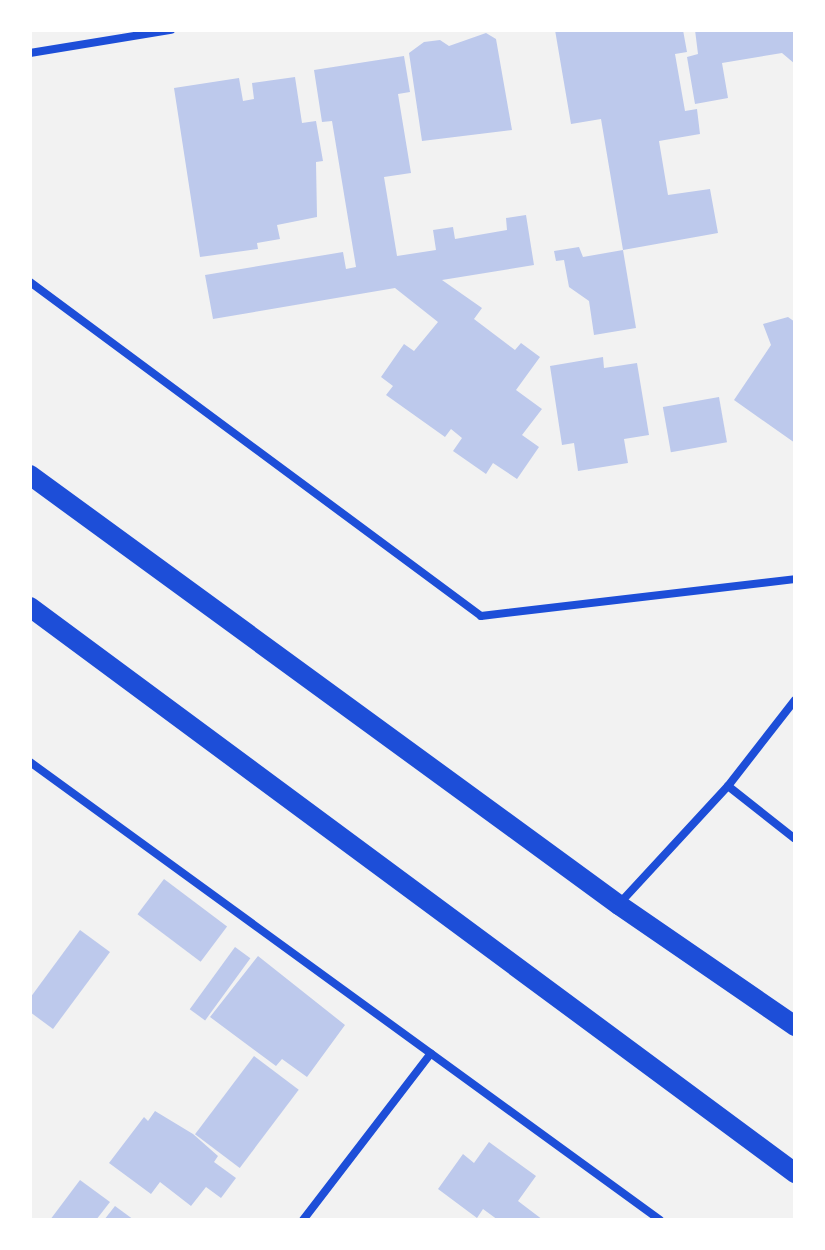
<!DOCTYPE html>
<html>
<head>
<meta charset="utf-8">
<style>
  body { margin:0 }
  #map { position:relative; width:825px; height:1250px; overflow:hidden; background:#f2f2f2; font-family:Jost,sans-serif }
  div>[style] { position:absolute }
  .building>* { inset:0; background:#bdc9ec; transform-origin:0 0 }
  .minor>* { height:8px; margin:-4px; padding:0 4px; transform-origin:4px; border-radius:4px; background:#1d4ed8 }
  .primary>* { height:20px; margin:-10px; padding:0 10px; transform-origin:10px; border-radius:10px; background:#1d4ed8 }
  span { translate:-50% -50%; white-space:nowrap; text-align:center; line-height:1.15; -webkit-text-stroke:8px #fff; paint-order:stroke }
  .frame { position:absolute; inset:0; border:32px solid #fff; pointer-events:none }
</style>
</head>
<body>
<div id="map">
  <div class="building">
    <div style="clip-path:polygon(555px 30px,683px 30px,687px 52px,675px 54px,685px 111px,697px 109px,700px 134px,659px 141px,668px 195px,710px 189px,718px 233px,623px 250px,636px 328px,594px 335px,589px 301px,569px 287px,564px 260px,556px 261px,554px 251px,579px 247px,583px 257px,623px 250px,601px 119px,571px 124px)"></div>
    <div style="clip-path:polygon(695px 30px,795px 30px,795px 64px,782px 53px,722px 63px,728px 98px,695px 104px,687px 57px,698px 54px)"></div>
    <div style="clip-path:polygon(486px 33px,496px 39px,512px 130px,422px 141px,409px 53px,424px 42px,440px 40px,449px 46px)"></div>
    <div style="clip-path:polygon(404px 56px,410px 92px,398px 94px,411px 173px,384px 177px,397px 256px,436px 250px,433px 230px,453px 227px,455px 239px,507px 230px,506px 218px,526px 215px,534px 265px,442px 280px,482px 308px,474px 319px,515px 350px,521px 343px,540px 357px,516px 390px,542px 409px,522px 435px,539px 447px,517px 479px,493px 463px,486px 474px,453px 451px,462px 438px,451px 429px,445px 437px,386px 395px,393px 386px,381px 377px,404px 344px,414px 351px,438px 322px,395px 288px,213px 319px,205px 275px,343px 252px,346px 269px,356px 267px,332px 121px,322px 122px,314px 70px)"></div>
    <div style="clip-path:polygon(295px 77px,302px 123px,316px 121px,323px 161px,316px 162px,317px 217px,277px 225px,280px 239px,257px 243px,258px 249px,200px 257px,174px 88px,239px 78px,243px 101px,254px 99px,252px 83px)"></div>
    <div style="clip-path:polygon(788px 317px,795px 322px,795px 443px,734px 400px,771px 345px,763px 324px)"></div>
    <div style="clip-path:polygon(603px 357px,604px 368px,637px 363px,649px 435px,624px 439px,628px 463px,578px 471px,574px 443px,562px 445px,550px 366px)"></div>
    <div style="left:719px;top:397px;width:46px;height:57px;rotate:80deg"></div>
    <div style="left:164px;top:879px;width:79px;height:44px;rotate:37deg"></div>
    <div style="clip-path:polygon(80px 930px,110px 952px,53px 1029px,30px 1012px,30px 998px)"></div>
    <div style="left:235px;top:947px;width:19px;height:77px;rotate:36deg"></div>
    <div style="clip-path:polygon(258px 956px,345px 1025px,307px 1077px,282px 1059px,276px 1066px,210px 1017px)"></div>
    <div style="left:254px;top:1056px;width:56px;height:98px;rotate:37deg"></div>
    <div style="clip-path:polygon(155px 1111px,193px 1134px,218px 1156px,214px 1162px,236px 1178px,221px 1198px,206px 1187px,191px 1206px,160px 1182px,151px 1194px,109px 1163px,144px 1117px,148px 1121px)"></div>
    <div style="clip-path:polygon(489px 1142px,536px 1176px,518px 1201px,543px 1220px,498px 1220px,483px 1209px,477px 1218px,438px 1189px,463px 1154px,474px 1163px)"></div>
    <div style="clip-path:polygon(80px 1180px,110px 1202px,96px 1220px,50px 1220px)"></div>
    <div style="clip-path:polygon(115px 1206px,134px 1220px,104px 1220px)"></div>
  </div>
  <div class="minor">
    <div style="left:30px;top:53px;width:143px;rotate:-9.3deg"></div>
    <div style="left:30px;top:282px;width:561px;rotate:36.52deg"></div>
    <div style="left:481px;top:616px;width:316px;rotate:-6.7deg"></div>
    <div style="left:30px;top:762px;width:779px;rotate:36.02deg"></div>
    <div style="left:728px;top:786px;width:85px;rotate:38.3deg"></div>
    <div style="left:619px;top:904px;width:161px;rotate:-47.3deg"></div>
    <div style="left:728px;top:786px;width:109px;rotate:-52.1deg"></div>
    <div style="left:303px;top:1220px;width:210px;rotate:-52.5deg"></div>
  </div>
  <div class="primary">
    <div style="left:30px;top:475px;width:729px;rotate:36.13deg"></div>
    <div style="left:619px;top:905px;width:214px;rotate:34.5deg"></div>
    <div style="left:30px;top:607px;width:952px;rotate:36.5deg"></div>
  </div>
  <div class="frame"></div>
</div>
</body>
</html>
